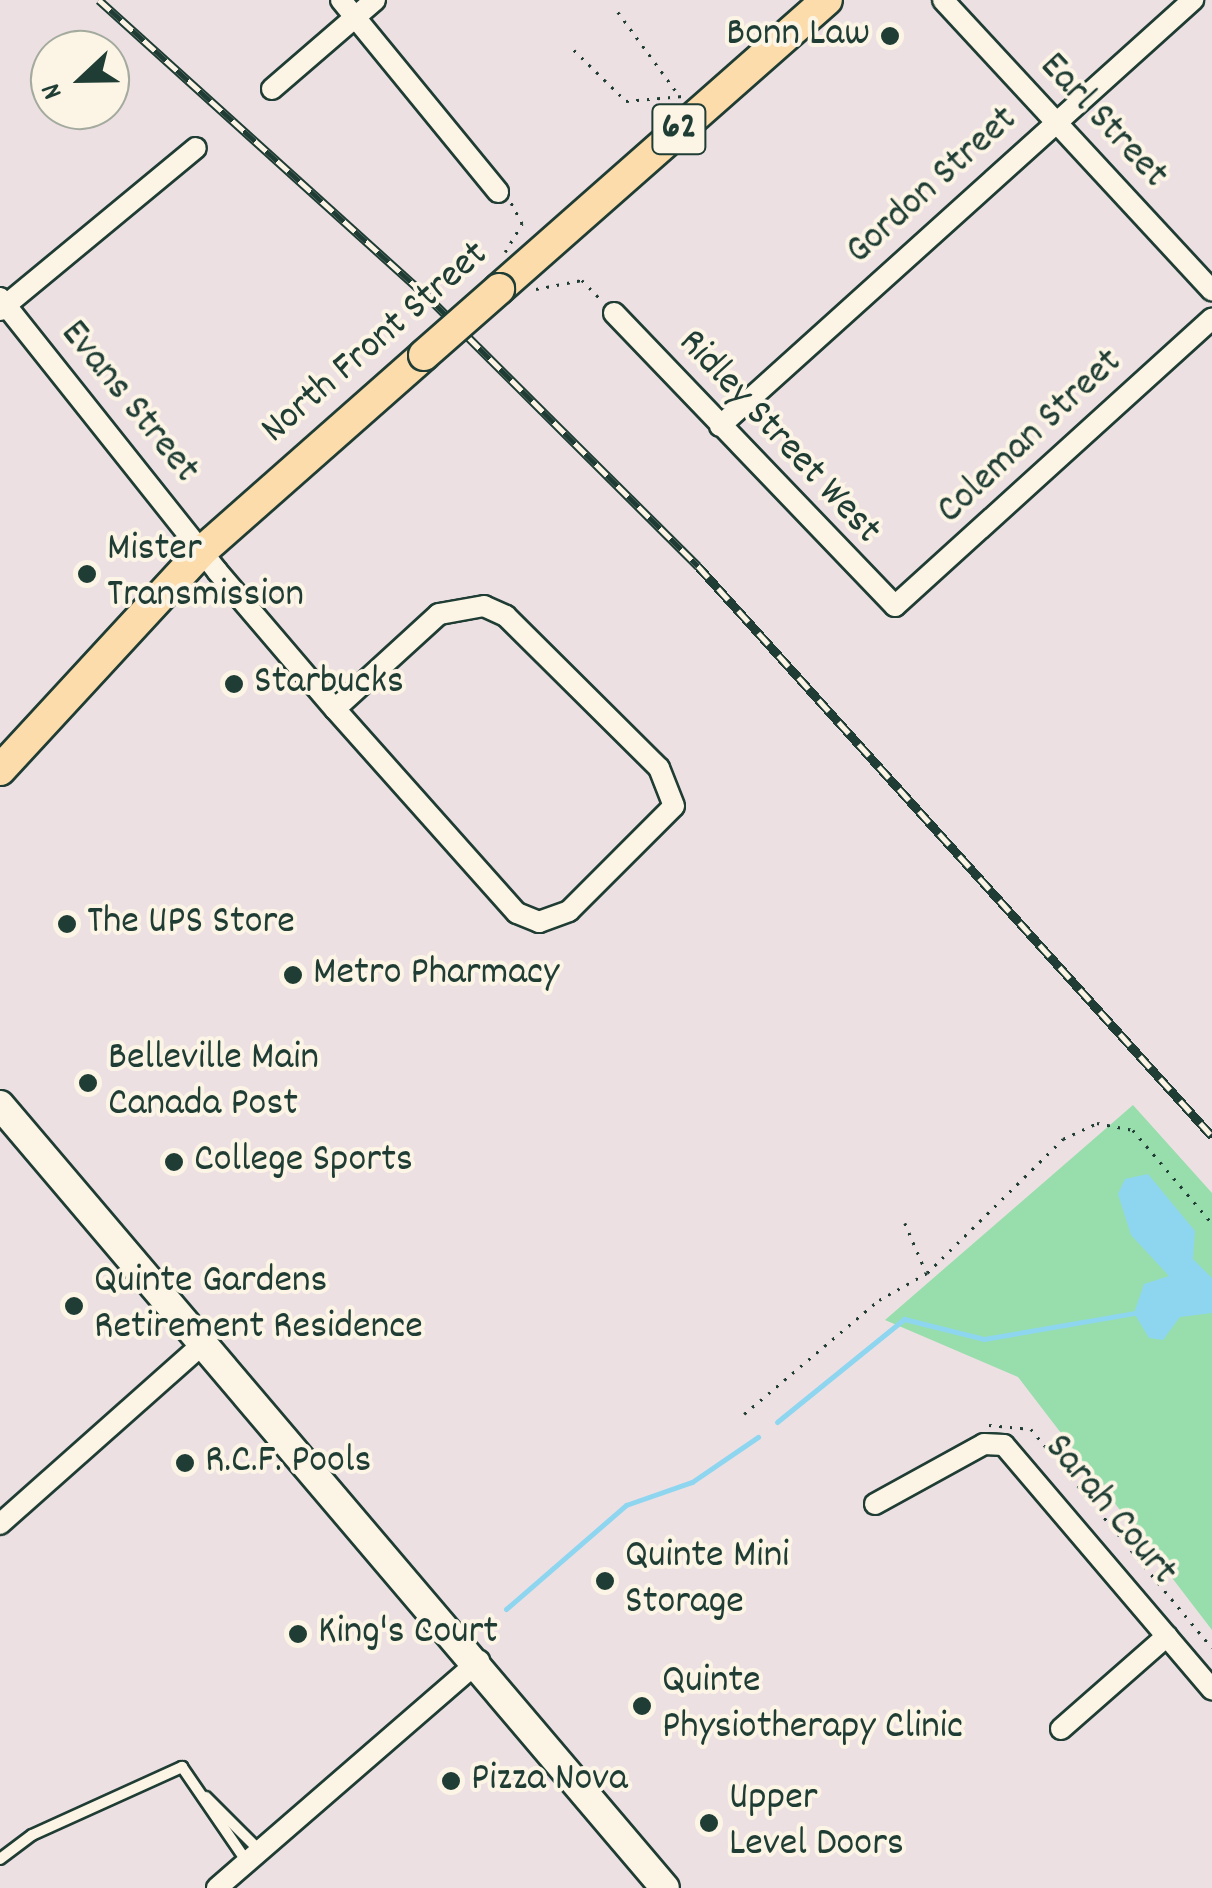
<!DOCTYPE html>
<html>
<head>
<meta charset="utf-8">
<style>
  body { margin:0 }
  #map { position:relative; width:1212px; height:1888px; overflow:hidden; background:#ede0e3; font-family:Dekko,sans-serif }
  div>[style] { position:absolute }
  .green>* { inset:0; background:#97deac }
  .water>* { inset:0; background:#8ed6f0 }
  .stream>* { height:5px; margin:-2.5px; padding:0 2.5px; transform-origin:2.5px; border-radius:2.5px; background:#8ed6f0 }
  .path>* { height:2.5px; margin-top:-1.25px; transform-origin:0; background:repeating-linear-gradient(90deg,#1f3d34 0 2.5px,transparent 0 10.5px) }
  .roads { filter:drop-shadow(2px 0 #1f3d34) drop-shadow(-2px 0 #1f3d34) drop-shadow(0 2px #1f3d34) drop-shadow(0 -2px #1f3d34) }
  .lane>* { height:10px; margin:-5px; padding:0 5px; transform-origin:5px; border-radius:5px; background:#fcf5e5 }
  .street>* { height:20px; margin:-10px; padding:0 10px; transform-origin:10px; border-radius:10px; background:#fcf5e5 }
  .secondary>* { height:28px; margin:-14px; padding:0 14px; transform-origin:14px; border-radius:14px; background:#fcf5e5 }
  .primary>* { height:30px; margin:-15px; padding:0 15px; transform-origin:15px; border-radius:15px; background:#fddcac }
  .rail>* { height:9px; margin-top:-4.5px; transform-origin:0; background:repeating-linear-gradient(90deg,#fcf5e5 0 15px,#1f3d34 0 30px); box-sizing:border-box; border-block:2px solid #1f3d34 }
  .bridges { filter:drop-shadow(2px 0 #1f3d34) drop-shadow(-2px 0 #1f3d34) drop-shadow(0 2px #1f3d34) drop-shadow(0 -2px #1f3d34) }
  .primary-bridge>* { height:30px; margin:-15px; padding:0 15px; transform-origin:15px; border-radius:15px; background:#fddcac }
  .dots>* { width:28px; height:28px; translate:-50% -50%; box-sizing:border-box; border:5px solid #fcf5e5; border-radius:50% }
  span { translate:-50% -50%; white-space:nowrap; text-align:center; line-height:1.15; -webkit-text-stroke:8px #fcf5e5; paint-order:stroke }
  .shield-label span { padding:2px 8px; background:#fcf5e5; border:2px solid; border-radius:8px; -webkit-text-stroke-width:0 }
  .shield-label { font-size:38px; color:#1f3d34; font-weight:700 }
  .poi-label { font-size:40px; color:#1f3d34 }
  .right { translate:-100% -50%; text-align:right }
  .left { translate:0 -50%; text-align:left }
  .street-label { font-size:40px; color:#1f3d34 }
  .north { position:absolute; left:30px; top:30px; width:100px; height:100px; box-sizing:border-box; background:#fcf5e5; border:2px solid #a4ab9e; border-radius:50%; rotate:248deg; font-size:28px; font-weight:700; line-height:40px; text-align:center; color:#1f3d34 }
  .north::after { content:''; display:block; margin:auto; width:35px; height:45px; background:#1f3d34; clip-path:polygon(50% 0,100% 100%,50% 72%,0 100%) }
</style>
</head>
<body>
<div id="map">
  <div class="green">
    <div style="clip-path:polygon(1133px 1105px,1212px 1193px,1212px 1630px,1018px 1377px,885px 1320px)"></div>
  </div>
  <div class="water">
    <div style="clip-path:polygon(1148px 1174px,1195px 1231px,1193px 1259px,1212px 1278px,1212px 1313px,1180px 1317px,1163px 1340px,1149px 1338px,1134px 1313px,1144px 1284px,1169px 1276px,1131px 1235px,1118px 1194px,1125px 1179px)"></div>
  </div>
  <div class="stream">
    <div style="left:777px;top:1422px;width:164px;rotate:-39deg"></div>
    <div style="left:904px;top:1319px;width:82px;rotate:14deg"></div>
    <div style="left:984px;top:1339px;width:152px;rotate:-9.8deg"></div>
    <div style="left:506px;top:1609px;width:159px;rotate:-40.9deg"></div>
    <div style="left:626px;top:1505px;width:70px;rotate:-19.2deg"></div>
    <div style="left:692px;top:1482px;width:80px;rotate:-34.3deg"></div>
  </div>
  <div class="path">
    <div style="left:618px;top:12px;width:102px;rotate:53.8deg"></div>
    <div style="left:574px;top:50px;width:73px;rotate:44.4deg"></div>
    <div style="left:626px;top:101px;width:57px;rotate:-5deg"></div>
    <div style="left:505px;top:252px;width:33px;rotate:-59deg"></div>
    <div style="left:522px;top:224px;width:24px;rotate:-118deg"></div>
    <div style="left:536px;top:289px;width:47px;rotate:-11.1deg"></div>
    <div style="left:582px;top:280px;width:29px;rotate:46deg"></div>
    <div style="left:905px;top:1223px;width:53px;rotate:66.8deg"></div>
    <div style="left:744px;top:1414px;width:177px;rotate:-40.2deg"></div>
    <div style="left:879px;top:1300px;width:55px;rotate:-29.4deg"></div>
    <div style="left:927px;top:1273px;width:191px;rotate:-44.6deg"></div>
    <div style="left:1063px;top:1139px;width:38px;rotate:-25deg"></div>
    <div style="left:1097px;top:1123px;width:37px;rotate:11deg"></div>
    <div style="left:1133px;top:1130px;width:122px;rotate:49.7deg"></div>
    <div style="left:989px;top:1425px;width:42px;rotate:5.4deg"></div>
    <div style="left:1031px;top:1429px;width:284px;rotate:50.4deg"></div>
  </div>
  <div class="roads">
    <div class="lane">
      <div style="left:206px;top:1797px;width:76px;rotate:45deg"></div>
      <div style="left:0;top:1859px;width:40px;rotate:-37deg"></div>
      <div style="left:32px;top:1835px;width:165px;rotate:-24.4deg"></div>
      <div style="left:182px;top:1767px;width:115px;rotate:55.6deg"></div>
    </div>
    <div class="street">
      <div style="left:341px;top:0;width:248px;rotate:50.7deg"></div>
      <div style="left:943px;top:0;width:396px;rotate:47.2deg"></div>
      <div style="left:272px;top:89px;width:136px;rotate:-40.8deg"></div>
      <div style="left:0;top:298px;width:349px;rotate:51.5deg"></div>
      <div style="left:217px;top:571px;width:182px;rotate:49.5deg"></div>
      <div style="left:335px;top:709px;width:273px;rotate:48.3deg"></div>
      <div style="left:517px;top:913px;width:24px;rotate:22deg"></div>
      <div style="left:539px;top:922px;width:32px;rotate:-20deg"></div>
      <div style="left:569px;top:911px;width:148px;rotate:-45deg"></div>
      <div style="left:674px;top:806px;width:41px;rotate:-111.5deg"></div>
      <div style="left:659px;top:768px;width:216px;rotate:-135.2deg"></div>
      <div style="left:506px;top:616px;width:24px;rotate:-156deg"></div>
      <div style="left:484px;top:606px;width:46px;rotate:169.9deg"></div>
      <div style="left:439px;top:614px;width:141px;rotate:137.6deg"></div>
      <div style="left:0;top:310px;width:254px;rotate:-39.6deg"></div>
      <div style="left:614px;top:313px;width:406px;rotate:46.2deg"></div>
      <div style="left:895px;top:606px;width:428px;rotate:-42.2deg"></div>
      <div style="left:720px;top:426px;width:637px;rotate:-42.01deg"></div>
      <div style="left:875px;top:1504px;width:124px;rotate:-28.8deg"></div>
      <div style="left:984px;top:1444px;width:20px;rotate:3deg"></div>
      <div style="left:1004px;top:1445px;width:321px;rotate:49.6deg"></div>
      <div style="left:0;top:1524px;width:277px;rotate:-41.6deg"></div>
      <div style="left:1061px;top:1729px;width:141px;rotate:-41.3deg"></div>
      <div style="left:217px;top:1888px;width:347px;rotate:-40.9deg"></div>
    </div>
    <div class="secondary">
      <div style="left:0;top:1105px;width:1027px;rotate:49.66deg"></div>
    </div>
    <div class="primary">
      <div style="left:499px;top:289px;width:437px;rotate:-41.4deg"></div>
      <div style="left:0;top:770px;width:298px;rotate:-47.3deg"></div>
      <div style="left:202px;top:551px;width:296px;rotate:-41.4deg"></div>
    </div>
  </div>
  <div class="rail">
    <div style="left:99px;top:0;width:440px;rotate:42.1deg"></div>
    <div style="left:426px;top:295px;width:384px;rotate:44.9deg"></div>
    <div style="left:698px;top:566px;width:768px;rotate:47.96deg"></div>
  </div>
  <div class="bridges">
    <div class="primary-bridge">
      <div style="left:424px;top:355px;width:100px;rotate:-41.3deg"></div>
    </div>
  </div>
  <div class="dots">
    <div style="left:890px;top:36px;background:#1f3d34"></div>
    <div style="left:87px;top:574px;background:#1f3d34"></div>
    <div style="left:234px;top:684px;background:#1f3d34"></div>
    <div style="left:67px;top:924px;background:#1f3d34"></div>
    <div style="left:293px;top:975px;background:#1f3d34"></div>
    <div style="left:88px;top:1083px;background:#1f3d34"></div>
    <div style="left:174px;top:1162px;background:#1f3d34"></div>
    <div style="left:74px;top:1306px;background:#1f3d34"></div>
    <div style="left:185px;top:1463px;background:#1f3d34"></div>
    <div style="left:605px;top:1581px;background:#1f3d34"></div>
    <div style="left:298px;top:1634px;background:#1f3d34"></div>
    <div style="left:642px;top:1706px;background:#1f3d34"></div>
    <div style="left:451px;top:1781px;background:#1f3d34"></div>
    <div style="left:709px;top:1823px;background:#1f3d34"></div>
  </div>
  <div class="shield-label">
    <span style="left:679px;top:129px">62</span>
  </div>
  <div class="poi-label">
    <span class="right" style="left:870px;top:36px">Bonn Law</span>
    <span class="left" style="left:107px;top:574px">Mister<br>Transmission</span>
    <span class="left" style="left:254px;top:684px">Starbucks</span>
    <span class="left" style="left:87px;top:924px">The UPS Store</span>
    <span class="left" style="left:313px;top:975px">Metro Pharmacy</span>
    <span class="left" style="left:108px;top:1083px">Belleville Main<br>Canada Post</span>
    <span class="left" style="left:194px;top:1162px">College Sports</span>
    <span class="left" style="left:94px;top:1306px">Quinte Gardens<br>Retirement Residence</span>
    <span class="left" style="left:205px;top:1463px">R.C.F. Pools</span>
    <span class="left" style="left:625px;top:1581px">Quinte Mini<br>Storage</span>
    <span class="left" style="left:318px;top:1634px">King's Court</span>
    <span class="left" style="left:662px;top:1706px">Quinte<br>Physiotherapy Clinic</span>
    <span class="left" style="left:471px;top:1781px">Pizza Nova</span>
    <span class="left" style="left:729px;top:1823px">Upper<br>Level Doors</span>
  </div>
  <div class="street-label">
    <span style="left:1102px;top:122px;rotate:47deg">Earl Street</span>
    <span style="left:933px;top:187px;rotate:-42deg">Gordon Street</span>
    <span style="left:376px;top:344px;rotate:-41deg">North Front Street</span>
    <span style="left:128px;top:403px;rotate:51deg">Evans Street</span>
    <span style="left:778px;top:438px;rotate:47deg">Ridley Street West</span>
    <span style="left:1031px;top:438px;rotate:-43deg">Coleman Street</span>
    <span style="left:1109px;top:1511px;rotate:50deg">Sarah Court</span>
  </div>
  <div class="north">N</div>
</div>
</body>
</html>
